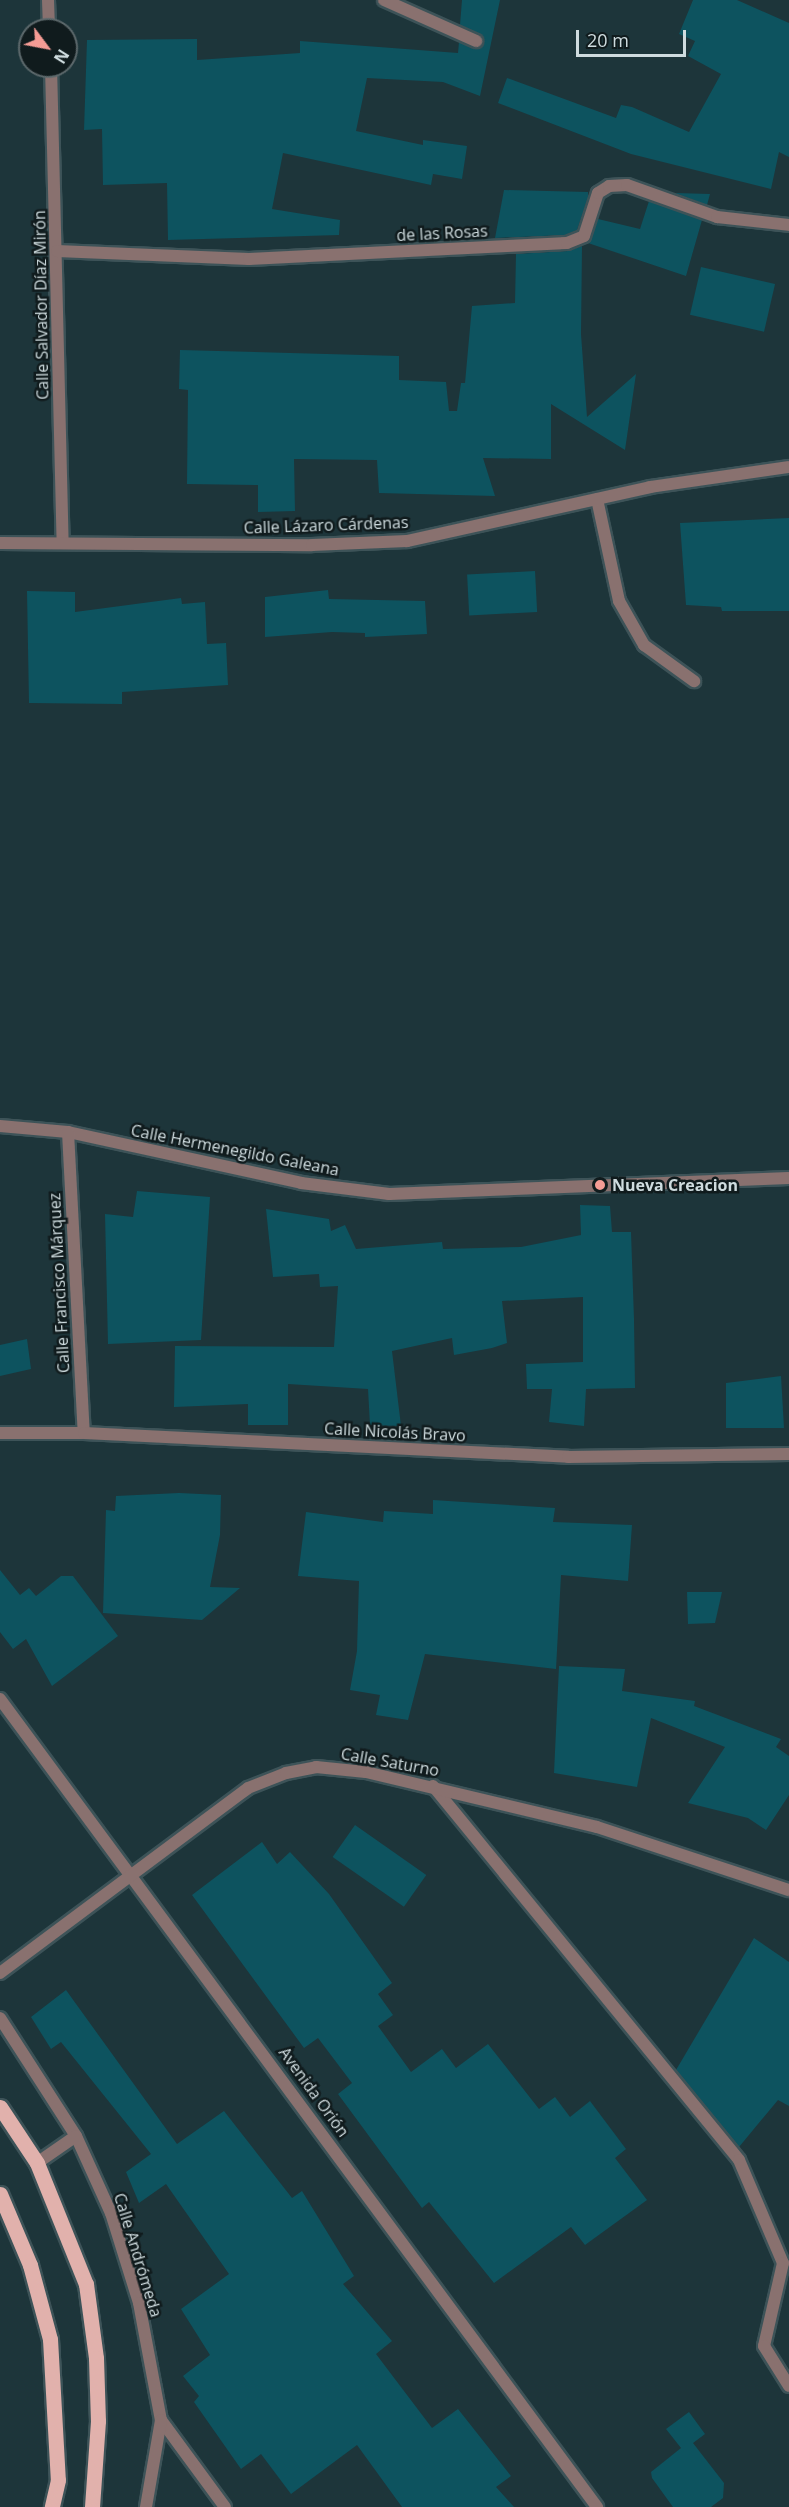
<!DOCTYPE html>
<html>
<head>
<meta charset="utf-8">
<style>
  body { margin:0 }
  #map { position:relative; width:789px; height:2507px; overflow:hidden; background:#1d353a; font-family:"Open Sans",sans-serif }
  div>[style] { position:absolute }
  .building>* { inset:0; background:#0d535f; transform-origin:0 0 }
  .roads { filter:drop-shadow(2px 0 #3d5358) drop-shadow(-2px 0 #3d5358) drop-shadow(0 2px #3d5358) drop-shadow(0 -2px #3d5358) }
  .street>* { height:12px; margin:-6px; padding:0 6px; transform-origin:6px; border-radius:6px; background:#89716f }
  .primary>* { height:15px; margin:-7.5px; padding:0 7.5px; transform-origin:7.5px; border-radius:7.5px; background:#e1b1ac }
  .dots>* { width:16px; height:16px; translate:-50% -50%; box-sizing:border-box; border:3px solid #101b1d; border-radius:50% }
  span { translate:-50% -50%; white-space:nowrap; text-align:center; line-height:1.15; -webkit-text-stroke:5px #101b1d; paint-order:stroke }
  .street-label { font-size:16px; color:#cfdcdf }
  .poi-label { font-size:16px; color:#cfdcdf; font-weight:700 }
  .left { translate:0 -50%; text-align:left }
  .north { position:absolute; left:18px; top:18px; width:60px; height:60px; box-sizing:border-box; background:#101b1d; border:2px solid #5c686b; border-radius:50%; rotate:122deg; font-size:16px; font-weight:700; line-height:24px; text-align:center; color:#cfdcdf }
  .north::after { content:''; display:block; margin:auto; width:21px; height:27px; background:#f59c95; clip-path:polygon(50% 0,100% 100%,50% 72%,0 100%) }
  .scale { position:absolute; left:576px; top:30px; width:110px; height:27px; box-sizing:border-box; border:3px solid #cfdcdf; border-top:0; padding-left:8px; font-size:18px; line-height:21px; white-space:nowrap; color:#cfdcdf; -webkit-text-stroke:4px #101b1d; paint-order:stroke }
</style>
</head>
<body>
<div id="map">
  <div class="building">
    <div style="clip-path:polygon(462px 0,500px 0,480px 96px,443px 82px,367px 78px,356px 131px,423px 145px,423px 140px,467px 146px,462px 179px,433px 174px,431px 185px,283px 153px,272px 209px,340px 220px,339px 235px,168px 240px,167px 183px,103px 185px,102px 129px,84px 130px,87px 40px,197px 39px,197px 60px,300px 53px,300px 41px,458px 53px,459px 42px,476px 49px,484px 41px,480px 34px,460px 25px)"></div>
    <div style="clip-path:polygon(693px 0,737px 0,789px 23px,789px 157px,779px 152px,771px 189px,631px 154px,498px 103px,507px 78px,616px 118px,621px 105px,632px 107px,689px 132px,721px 74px,688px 56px,695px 41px,679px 34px)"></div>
    <div style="clip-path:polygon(504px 190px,588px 192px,588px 198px,577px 230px,565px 235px,495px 238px)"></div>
    <div style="clip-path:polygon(675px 193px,710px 194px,707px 205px)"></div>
    <div style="clip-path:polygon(649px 201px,702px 220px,686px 276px,588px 243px,598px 219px,640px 229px)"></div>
    <div style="clip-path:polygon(582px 246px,581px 334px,587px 417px,636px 374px,625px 450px,551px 404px,551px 459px,483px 458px,495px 496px,379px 493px,377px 460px,294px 459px,295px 511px,258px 512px,258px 485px,187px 484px,188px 390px,179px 389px,180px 350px,399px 356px,399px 380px,446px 382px,449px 411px,457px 411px,461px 383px,465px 383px,472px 306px,515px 303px,516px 254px,568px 251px)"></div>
    <div style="left:701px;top:267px;width:76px;height:49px;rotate:13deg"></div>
    <div style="clip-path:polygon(789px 518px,789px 611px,722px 611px,721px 607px,686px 605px,680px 523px)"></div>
    <div style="left:535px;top:571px;width:41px;height:68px;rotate:87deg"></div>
    <div style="clip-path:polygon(328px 590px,329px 599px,425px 601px,427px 634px,365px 637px,365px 633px,332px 632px,265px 637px,265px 597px)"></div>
    <div style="clip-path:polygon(27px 591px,75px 592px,75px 612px,181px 598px,182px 604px,205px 602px,207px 644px,226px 643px,228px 685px,122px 692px,122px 704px,29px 703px)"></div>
    <div style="clip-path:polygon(137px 1191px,210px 1197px,201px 1340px,108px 1344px,105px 1214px,133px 1217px)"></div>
    <div style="clip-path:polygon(580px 1205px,610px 1206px,612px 1232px,631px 1232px,634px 1319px,635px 1388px,586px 1389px,584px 1426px,549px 1422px,552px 1389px,527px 1389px,526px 1364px,583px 1362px,583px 1297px,502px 1301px,507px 1343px,492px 1348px,454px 1355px,452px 1338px,392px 1351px,401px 1426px,370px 1425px,368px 1389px,288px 1384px,288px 1425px,248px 1425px,248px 1404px,174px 1407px,175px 1346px,334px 1347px,338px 1286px,320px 1287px,319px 1274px,273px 1277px,266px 1209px,329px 1219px,331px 1231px,345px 1225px,356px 1249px,442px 1242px,443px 1249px,521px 1247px,581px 1235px)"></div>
    <div style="clip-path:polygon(27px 1339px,31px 1369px,0 1376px,0 1345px)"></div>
    <div style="clip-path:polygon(781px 1376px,784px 1428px,726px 1428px,726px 1383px)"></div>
    <div style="clip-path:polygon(179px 1493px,221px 1495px,220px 1535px,210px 1587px,240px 1588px,202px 1620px,103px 1613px,106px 1510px,115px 1511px,116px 1496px)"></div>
    <div style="clip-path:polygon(433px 1500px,555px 1508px,553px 1522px,632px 1525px,628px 1581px,561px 1575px,556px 1669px,425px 1654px,408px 1720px,376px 1715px,380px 1695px,350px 1690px,357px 1651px,359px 1581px,298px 1576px,306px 1512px,383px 1522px,384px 1511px,433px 1514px)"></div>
    <div style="clip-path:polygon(0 1570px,20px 1595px,29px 1588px,36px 1596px,61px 1576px,73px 1576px,118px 1636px,52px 1686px,26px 1639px,13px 1649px,0 1632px)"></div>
    <div style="clip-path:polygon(687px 1592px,722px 1592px,715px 1623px,688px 1624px)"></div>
    <div style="clip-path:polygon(559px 1666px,625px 1669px,622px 1691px,695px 1701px,694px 1706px,781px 1739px,776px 1747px,789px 1756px,789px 1795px,766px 1830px,748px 1818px,688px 1803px,725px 1747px,651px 1718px,637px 1787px,554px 1773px)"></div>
    <div style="left:355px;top:1825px;width:87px;height:39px;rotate:35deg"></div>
    <div style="clip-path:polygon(262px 1842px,277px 1864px,290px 1852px,329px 1894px,392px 1983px,378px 1994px,393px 2015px,378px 2026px,411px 2072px,442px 2049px,456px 2068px,488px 2044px,539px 2109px,555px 2097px,570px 2117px,590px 2101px,626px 2149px,615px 2158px,647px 2200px,585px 2245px,571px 2227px,494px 2283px,429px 2202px,422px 2208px,338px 2094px,352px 2083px,318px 2038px,304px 2048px,192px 1895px)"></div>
    <div style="clip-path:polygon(754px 1938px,789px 1962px,789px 2106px,778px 2100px,739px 2147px,676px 2070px)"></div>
    <div style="clip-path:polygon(66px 1990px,177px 2144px,224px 2111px,292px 2198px,302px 2191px,354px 2276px,343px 2284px,392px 2341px,376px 2354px,432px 2428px,458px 2409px,511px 2476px,496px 2487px,514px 2507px,402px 2507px,357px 2445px,291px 2494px,261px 2454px,241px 2469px,194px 2402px,199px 2396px,183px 2376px,210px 2355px,181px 2309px,229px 2274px,166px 2184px,139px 2203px,126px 2172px,151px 2154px,61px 2042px,51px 2049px,31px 2017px)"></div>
    <div style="clip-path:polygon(689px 2412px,705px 2434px,693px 2443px,724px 2483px,723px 2498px,711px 2507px,673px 2507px,652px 2478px,651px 2472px,681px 2448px,666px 2429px)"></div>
  </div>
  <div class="roads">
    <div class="street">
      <div style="left:48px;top:0;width:30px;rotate:88deg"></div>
      <div style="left:384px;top:0;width:101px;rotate:24deg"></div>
      <div style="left:51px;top:66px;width:477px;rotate:88.6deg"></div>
      <div style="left:57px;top:251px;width:192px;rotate:2.4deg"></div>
      <div style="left:249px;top:259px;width:318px;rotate:-2.9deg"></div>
      <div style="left:567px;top:243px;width:18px;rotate:-22deg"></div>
      <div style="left:584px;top:236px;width:45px;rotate:-72deg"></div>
      <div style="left:598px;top:193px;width:13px;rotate:-32deg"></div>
      <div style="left:609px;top:186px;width:18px;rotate:-3deg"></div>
      <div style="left:627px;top:185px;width:96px;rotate:19.6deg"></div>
      <div style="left:717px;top:217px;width:72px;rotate:6.3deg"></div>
      <div style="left:597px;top:499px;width:104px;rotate:77.8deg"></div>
      <div style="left:619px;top:601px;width:51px;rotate:60.4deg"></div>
      <div style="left:644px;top:645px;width:62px;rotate:35.8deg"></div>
      <div style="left:0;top:543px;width:312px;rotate:0.4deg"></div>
      <div style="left:312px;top:545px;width:95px;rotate:-2.4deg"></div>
      <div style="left:407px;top:541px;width:249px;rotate:-12.5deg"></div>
      <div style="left:650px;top:487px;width:140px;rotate:-8.2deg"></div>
      <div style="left:0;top:1126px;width:68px;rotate:5deg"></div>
      <div style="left:68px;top:1132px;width:239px;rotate:12.3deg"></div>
      <div style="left:301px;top:1183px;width:89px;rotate:7.1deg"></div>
      <div style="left:389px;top:1194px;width:400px;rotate:-2.3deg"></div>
      <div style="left:68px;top:1132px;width:301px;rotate:87deg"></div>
      <div style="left:0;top:1433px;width:84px"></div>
      <div style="left:84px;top:1433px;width:485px;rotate:2.8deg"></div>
      <div style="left:568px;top:1457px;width:221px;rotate:-0.8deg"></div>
      <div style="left:0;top:1699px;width:1005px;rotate:53.54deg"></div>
      <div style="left:433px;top:1786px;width:483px;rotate:50.7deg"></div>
      <div style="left:739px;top:2160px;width:112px;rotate:66.9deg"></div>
      <div style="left:783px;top:2263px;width:85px;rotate:102.9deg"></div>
      <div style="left:764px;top:2346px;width:47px;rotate:58deg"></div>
      <div style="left:0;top:1973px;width:309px;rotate:-36.7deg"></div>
      <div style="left:248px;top:1788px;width:41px;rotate:-21.5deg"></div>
      <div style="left:286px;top:1773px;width:31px;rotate:-11deg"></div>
      <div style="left:316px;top:1767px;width:50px;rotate:5.7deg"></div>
      <div style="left:366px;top:1772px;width:237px;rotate:13.4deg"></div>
      <div style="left:597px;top:1827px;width:202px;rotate:18.2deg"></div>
      <div style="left:0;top:2018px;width:140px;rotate:57.2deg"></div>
      <div style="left:76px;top:2136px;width:85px;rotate:65.6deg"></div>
      <div style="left:111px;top:2213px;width:94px;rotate:72.7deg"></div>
      <div style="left:139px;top:2303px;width:119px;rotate:79.4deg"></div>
      <div style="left:161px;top:2420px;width:108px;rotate:53.7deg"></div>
      <div style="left:37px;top:2163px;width:47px;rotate:-34.7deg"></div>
      <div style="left:146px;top:2507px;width:88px;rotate:-80.2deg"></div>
    </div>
    <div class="primary">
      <div style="left:0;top:2107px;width:67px;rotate:56.5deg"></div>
      <div style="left:37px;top:2163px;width:131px;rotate:68deg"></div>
      <div style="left:86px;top:2284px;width:75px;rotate:82.3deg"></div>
      <div style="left:96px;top:2358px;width:63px;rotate:88.2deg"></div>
      <div style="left:98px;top:2421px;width:86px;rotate:94deg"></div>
      <div style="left:0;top:2194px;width:77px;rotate:67.1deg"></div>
      <div style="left:30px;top:2265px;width:77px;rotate:74.9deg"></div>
      <div style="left:50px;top:2339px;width:141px;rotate:86.8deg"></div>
      <div style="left:58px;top:2480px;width:28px;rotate:103deg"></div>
    </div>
  </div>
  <div class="dots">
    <div style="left:600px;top:1185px;background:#f59c95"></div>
  </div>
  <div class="street-label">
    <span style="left:442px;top:233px;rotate:-3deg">de las Rosas</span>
    <span style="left:41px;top:305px;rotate:-91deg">Calle Salvador Díaz Mirón</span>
    <span style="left:326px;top:525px;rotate:-2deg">Calle Lázaro Cárdenas</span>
    <span style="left:235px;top:1150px;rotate:11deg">Calle Hermenegildo Galeana</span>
    <span style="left:59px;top:1283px;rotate:-93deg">Calle Francisco Márquez</span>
    <span style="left:395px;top:1432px;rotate:3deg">Calle Nicolás Bravo</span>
    <span style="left:390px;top:1762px;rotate:10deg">Calle Saturno</span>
    <span style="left:314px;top:2092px;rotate:54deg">Avenida Orión</span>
    <span style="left:138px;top:2255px;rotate:73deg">Calle Andrómeda</span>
  </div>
  <div class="poi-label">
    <span class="left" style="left:612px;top:1185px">Nueva Creacion</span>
  </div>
  <div class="north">N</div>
  <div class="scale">20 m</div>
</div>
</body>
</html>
